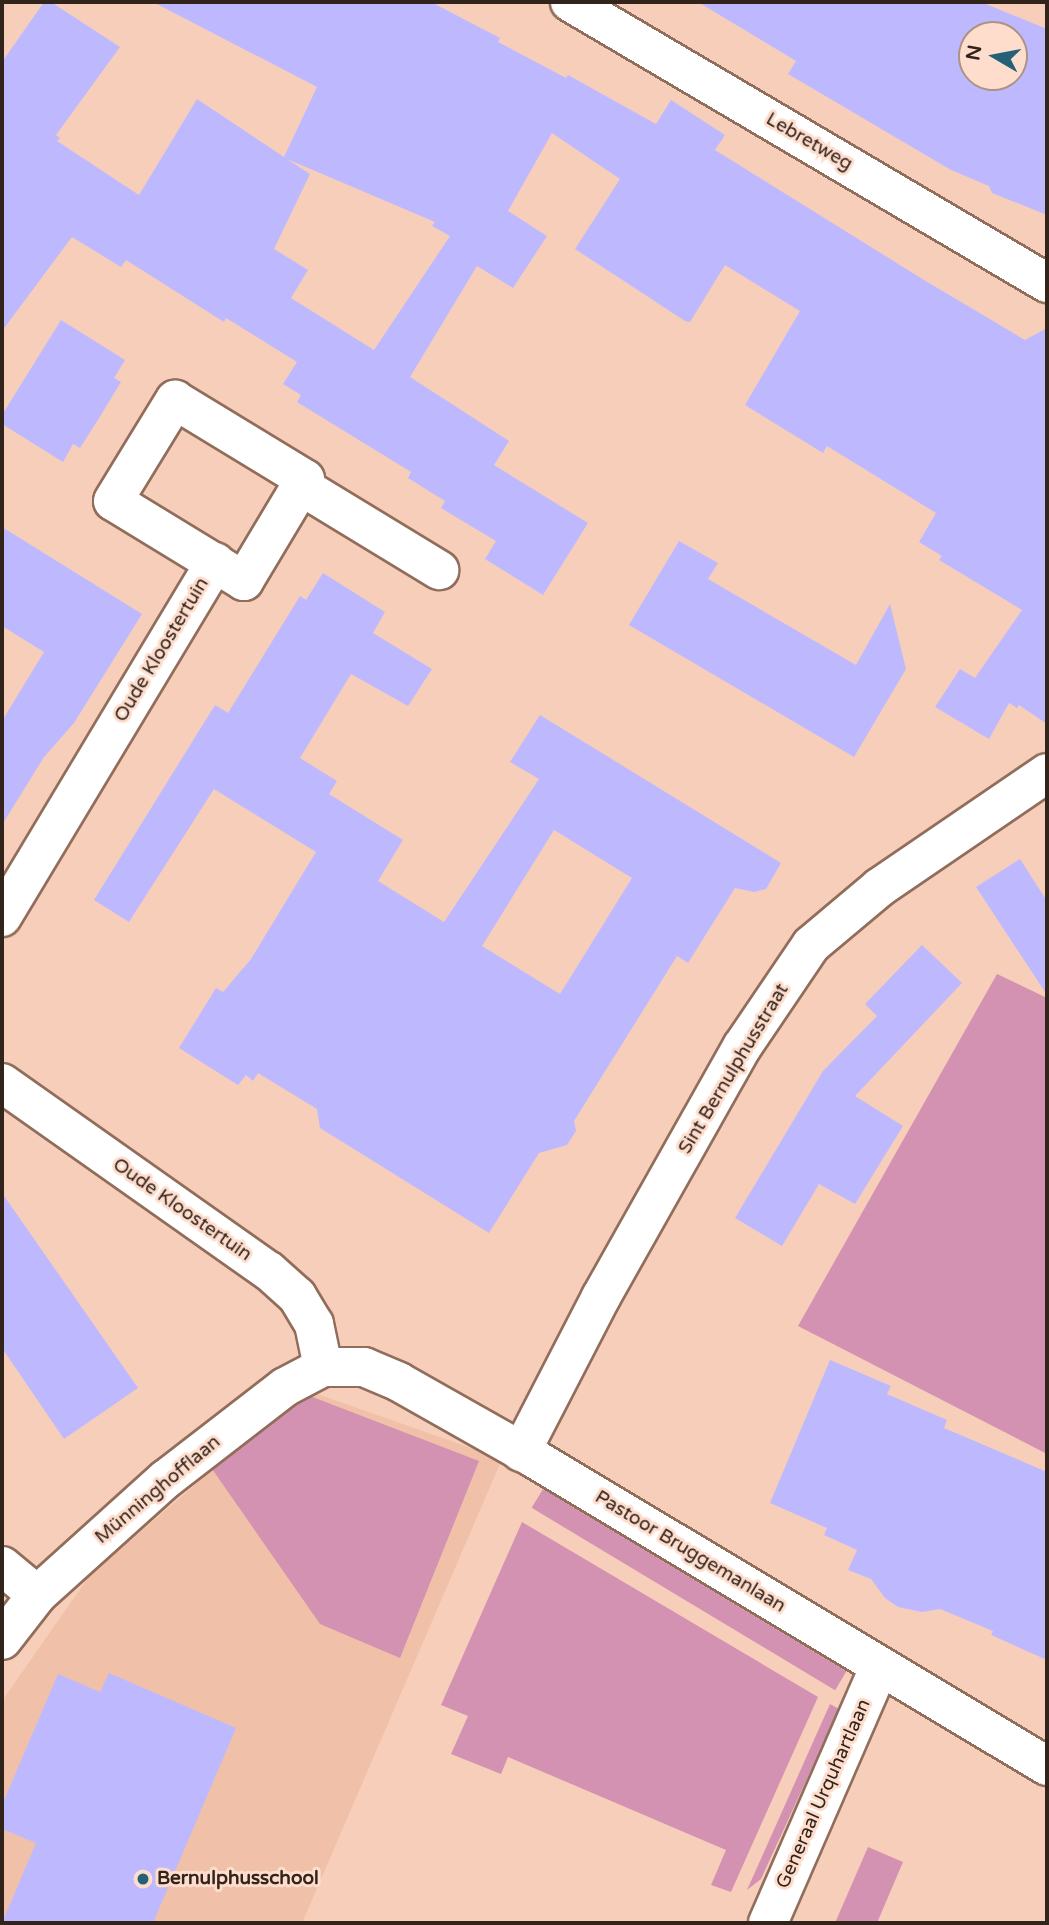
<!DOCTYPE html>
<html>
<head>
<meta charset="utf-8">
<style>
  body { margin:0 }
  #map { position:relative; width:1049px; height:1925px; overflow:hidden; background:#f7ceba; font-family:"Varela Round",sans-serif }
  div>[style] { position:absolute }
  .built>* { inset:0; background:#f0c0a9 }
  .green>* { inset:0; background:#d492b3; transform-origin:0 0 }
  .building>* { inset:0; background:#beb9ff }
  .roads { filter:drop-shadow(2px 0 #916d5b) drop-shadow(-2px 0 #916d5b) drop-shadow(0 2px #916d5b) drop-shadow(0 -2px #916d5b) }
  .minor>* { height:38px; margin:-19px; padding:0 19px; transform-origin:19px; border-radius:19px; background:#fff }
  .dots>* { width:19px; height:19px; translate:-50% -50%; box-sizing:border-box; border:4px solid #feddcd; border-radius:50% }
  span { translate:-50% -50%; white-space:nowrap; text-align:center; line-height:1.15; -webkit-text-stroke:6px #feddcd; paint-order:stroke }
  .street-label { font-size:19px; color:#32231b }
  .poi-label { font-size:19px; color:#32231b; font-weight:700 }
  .left { translate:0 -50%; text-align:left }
  .frame { position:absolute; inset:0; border:4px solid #32231b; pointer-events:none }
  .north { position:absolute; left:958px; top:21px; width:70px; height:70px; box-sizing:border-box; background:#feddcd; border:2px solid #ac9386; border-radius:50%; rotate:280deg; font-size:19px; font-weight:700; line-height:28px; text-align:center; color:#32231b }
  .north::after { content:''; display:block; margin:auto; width:24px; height:32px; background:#246078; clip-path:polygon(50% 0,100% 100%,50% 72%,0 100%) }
</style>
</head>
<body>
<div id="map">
  <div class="built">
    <div style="clip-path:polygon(306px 1390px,502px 1459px,302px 1923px,2px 1923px,2px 1701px,90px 1575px)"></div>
  </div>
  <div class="green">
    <div style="clip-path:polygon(997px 974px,1047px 998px,1047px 1454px,798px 1326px)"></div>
    <div style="clip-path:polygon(310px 1396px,479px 1461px,400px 1658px,320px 1624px,210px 1466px)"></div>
    <div style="left:543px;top:1489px;width:354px;height:22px;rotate:31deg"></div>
    <div style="clip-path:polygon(522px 1522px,818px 1697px,731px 1892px,711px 1885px,726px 1850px,508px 1757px,501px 1774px,451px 1754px,468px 1716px,441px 1705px)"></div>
    <div style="clip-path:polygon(830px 1704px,839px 1709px,761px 1879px,747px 1890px)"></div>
    <div style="clip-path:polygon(868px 1847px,903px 1862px,877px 1923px,835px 1923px)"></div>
  </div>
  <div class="building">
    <div style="clip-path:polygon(evenodd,44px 2px,51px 2px,120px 47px,56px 135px,60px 138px,57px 141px,139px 195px,197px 99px,284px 157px,317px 87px,153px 2px,431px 2px,500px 38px,498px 42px,566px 78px,568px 75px,656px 124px,671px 100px,725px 135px,715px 150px,924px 280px,1025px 340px,1047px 328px,1047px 724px,1019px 705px,1017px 708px,1009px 703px,989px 739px,935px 707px,960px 669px,975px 678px,1022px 610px,939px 560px,942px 556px,919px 542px,936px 513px,827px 446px,823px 453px,745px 405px,800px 311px,725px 265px,690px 322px,685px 321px,575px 249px,620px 179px,552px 133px,508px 211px,547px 236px,513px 288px,477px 266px,410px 377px,509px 441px,494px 465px,588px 523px,543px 595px,485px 559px,496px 541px,441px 508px,445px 501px,408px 478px,411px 472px,297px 402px,301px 395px,283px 384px,297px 362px,226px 318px,224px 322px,126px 260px,121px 267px,72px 237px,2px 331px,2px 62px,44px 2px,287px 159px,435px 222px,432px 226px,450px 236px,374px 350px,291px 298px,308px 270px,274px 249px,310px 174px,287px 159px)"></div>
    <div style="clip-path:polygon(evenodd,698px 2px,981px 2px,1047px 29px,1047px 215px,992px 193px,989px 186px,951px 170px,788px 74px,796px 61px,698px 2px,972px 35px,1014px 35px,1014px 77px,972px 77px,972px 35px)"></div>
    <div style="clip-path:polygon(61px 320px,125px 360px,114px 378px,121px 382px,101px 415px,80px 448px,73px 444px,63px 462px,2px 424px,2px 415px)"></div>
    <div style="clip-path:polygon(2px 527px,142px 614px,74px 723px,44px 757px,2px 825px,2px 721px,44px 652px,2px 626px)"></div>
    <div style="clip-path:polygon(679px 541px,718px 563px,708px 579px,856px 665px,890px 604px,906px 669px,854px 757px,629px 625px)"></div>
    <div style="clip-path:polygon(evenodd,323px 573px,385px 612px,373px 633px,432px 669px,408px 706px,351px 674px,300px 758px,337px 781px,329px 794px,403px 840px,378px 881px,444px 922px,539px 779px,510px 762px,540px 715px,781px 863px,766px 889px,754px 892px,735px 888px,688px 963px,677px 956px,574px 1121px,576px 1131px,567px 1145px,539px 1153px,489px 1233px,320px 1128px,317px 1109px,258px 1073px,253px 1081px,246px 1075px,238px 1085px,179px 1048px,216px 988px,223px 992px,251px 959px,316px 852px,214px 789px,129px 922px,94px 900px,215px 705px,228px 713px,300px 596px,306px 600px,323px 573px,554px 830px,632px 878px,560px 994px,482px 946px,554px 830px)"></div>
    <div style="clip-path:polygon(1020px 859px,1047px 901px,1047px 995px,976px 887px)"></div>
    <div style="clip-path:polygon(922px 945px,962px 983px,855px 1096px,903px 1126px,855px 1204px,819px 1184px,782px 1246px,735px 1218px,823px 1071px,877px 1016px,865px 1004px)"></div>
    <div style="clip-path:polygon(2px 1193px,138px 1388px,64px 1439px,2px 1348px)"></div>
    <div style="clip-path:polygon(830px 1360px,891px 1386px,887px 1394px,947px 1420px,944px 1428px,1047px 1472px,1047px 1660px,991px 1635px,993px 1631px,940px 1609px,922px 1612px,898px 1607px,885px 1598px,871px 1579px,848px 1570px,857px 1550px,824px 1535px,827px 1528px,770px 1503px)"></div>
    <div style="clip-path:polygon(109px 1673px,236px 1728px,153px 1923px,2px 1923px,36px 1843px,2px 1829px,2px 1805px,58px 1674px,100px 1692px)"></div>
  </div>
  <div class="roads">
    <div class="minor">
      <div style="left:570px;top:2px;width:554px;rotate:30.5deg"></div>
      <div style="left:175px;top:400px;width:152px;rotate:31.3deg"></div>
      <div style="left:305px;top:479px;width:119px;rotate:120.9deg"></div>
      <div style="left:244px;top:581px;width:153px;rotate:-148.6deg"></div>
      <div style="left:113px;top:501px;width:119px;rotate:-58.5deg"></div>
      <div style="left:301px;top:486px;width:162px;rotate:31.3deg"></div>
      <div style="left:2px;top:917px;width:414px;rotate:-59deg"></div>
      <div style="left:2px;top:1083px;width:327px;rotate:35.2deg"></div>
      <div style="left:269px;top:1271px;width:38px;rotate:42deg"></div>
      <div style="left:297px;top:1296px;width:33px;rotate:59deg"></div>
      <div style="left:314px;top:1324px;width:44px;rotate:78.2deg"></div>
      <div style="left:521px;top:1452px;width:174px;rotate:-62.7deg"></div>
      <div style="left:601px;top:1297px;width:287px;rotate:-60.6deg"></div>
      <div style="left:742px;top:1047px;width:123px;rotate:-55.9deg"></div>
      <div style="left:811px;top:945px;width:90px;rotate:-40deg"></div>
      <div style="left:880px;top:887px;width:202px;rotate:-34.3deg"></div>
      <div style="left:2px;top:1566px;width:45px;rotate:39.6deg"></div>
      <div style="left:37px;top:1595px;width:173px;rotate:-42deg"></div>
      <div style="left:166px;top:1479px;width:150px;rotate:-37.7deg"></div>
      <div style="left:285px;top:1387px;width:43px;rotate:-27.8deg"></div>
      <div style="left:323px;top:1367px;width:41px"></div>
      <div style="left:364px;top:1367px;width:38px;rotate:23deg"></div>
      <div style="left:399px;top:1382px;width:156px;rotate:29.5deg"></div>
      <div style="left:535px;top:1459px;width:597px;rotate:30.95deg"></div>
      <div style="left:2px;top:1640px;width:57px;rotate:-52.1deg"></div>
      <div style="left:768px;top:1923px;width:280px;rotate:-66.5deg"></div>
    </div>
  </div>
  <div class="dots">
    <div style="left:143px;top:1879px;background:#246078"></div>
  </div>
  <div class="street-label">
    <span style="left:809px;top:142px;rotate:30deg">Lebretweg</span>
    <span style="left:162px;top:650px;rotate:-59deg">Oude Kloostertuin</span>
    <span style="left:734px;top:1069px;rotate:-59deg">Sint Bernulphusstraat</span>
    <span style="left:182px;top:1210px;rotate:35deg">Oude Kloostertuin</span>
    <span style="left:158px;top:1490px;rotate:-40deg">Münninghofflaan</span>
    <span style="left:690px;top:1552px;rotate:31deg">Pastoor Bruggemanlaan</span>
    <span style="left:824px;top:1794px;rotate:-66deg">Generaal Urquhartlaan</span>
  </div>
  <div class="poi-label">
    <span class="left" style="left:157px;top:1879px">Bernulphusschool</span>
  </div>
  <div class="frame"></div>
  <div class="north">N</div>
</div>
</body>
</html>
